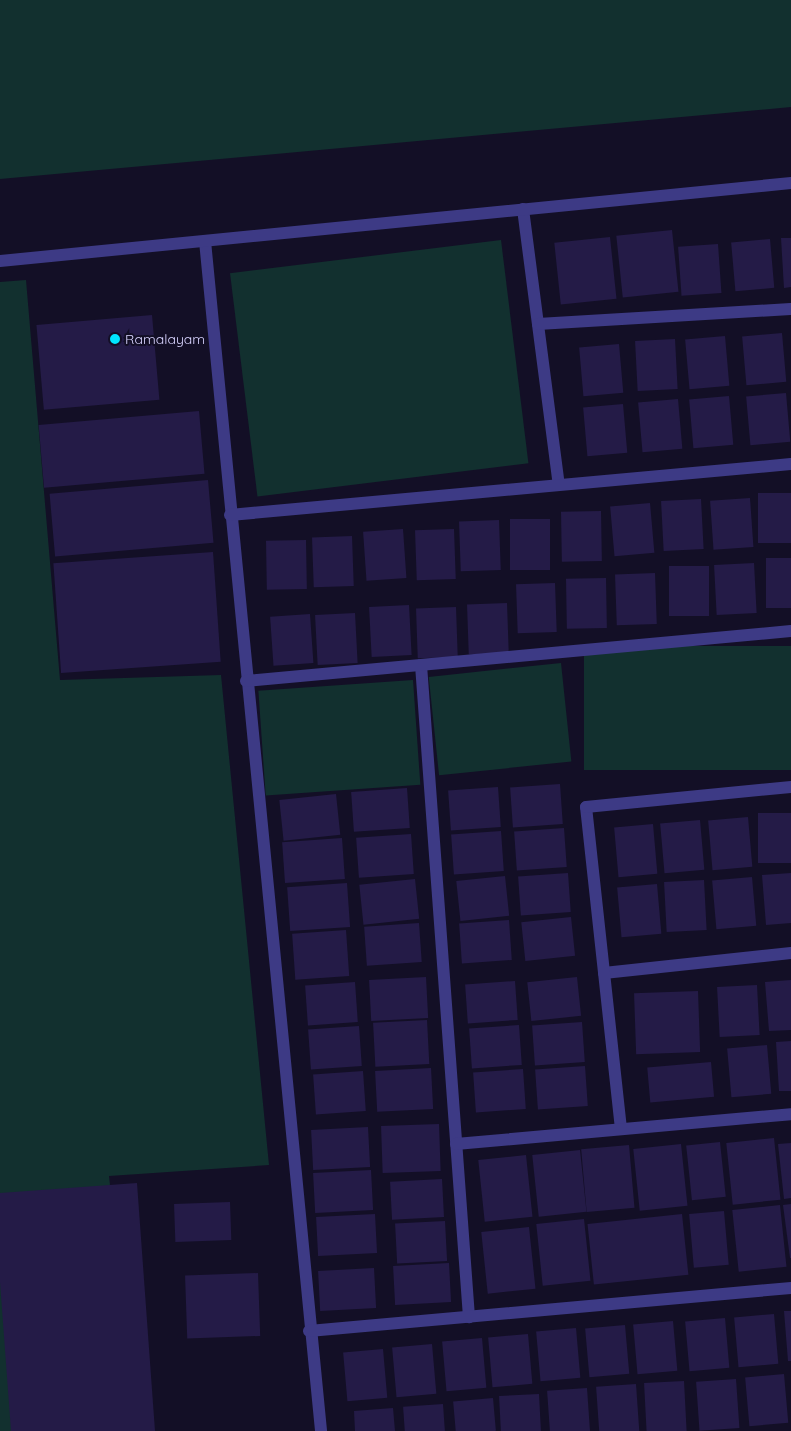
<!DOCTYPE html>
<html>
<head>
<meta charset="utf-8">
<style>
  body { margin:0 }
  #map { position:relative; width:791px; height:1431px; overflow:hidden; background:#130f26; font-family:Quicksand,sans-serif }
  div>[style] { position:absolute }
  .green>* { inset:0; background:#12302f; transform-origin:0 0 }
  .building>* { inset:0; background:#241b47; transform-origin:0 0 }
  .minor>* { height:12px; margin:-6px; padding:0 6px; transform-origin:6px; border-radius:6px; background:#3d3a85 }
  .tertiary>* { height:12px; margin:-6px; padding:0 6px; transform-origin:6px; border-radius:6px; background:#3d3a85 }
  .dots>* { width:14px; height:14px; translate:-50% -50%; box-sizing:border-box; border:2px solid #130f26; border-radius:50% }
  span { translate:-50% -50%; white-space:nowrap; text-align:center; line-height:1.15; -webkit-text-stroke:4px #130f26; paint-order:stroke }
  .poi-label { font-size:14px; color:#d9d4ff }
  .left { translate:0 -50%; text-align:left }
</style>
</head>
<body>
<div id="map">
  <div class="green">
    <div style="clip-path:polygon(0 0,791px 0,791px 107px,0 179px)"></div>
    <div style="left:501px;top:240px;width:225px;height:273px;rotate:83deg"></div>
    <div style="clip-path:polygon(26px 280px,60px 680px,221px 675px,269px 1165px,109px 1176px,136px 1431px,0 1431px,0 282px)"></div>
    <div style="left:791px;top:646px;width:124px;height:207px;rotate:90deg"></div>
    <div style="left:561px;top:663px;width:99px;height:133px;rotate:84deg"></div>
    <div style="left:413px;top:680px;width:105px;height:155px;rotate:86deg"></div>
  </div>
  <div class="building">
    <div style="left:672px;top:230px;width:62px;height:56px;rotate:84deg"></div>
    <div style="left:610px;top:237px;width:62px;height:56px;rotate:84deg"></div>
    <div style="clip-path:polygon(781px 238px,791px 238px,791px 287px,784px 288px)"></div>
    <div style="left:770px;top:239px;width:49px;height:39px;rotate:85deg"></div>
    <div style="left:718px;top:244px;width:49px;height:40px;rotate:86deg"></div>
    <div style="left:152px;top:315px;width:85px;height:116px;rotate:85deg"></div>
    <div style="left:782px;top:333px;width:49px;height:40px;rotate:85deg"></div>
    <div style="left:725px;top:336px;width:50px;height:40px;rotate:85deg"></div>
    <div style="left:675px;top:339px;width:50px;height:40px;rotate:87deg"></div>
    <div style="left:619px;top:344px;width:49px;height:40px;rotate:85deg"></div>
    <div style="left:786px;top:393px;width:49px;height:40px;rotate:85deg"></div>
    <div style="left:729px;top:396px;width:49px;height:40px;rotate:85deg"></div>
    <div style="left:678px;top:399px;width:50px;height:40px;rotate:85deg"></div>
    <div style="left:623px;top:404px;width:49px;height:40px;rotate:85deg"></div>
    <div style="left:199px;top:411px;width:63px;height:161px;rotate:85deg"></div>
    <div style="left:208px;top:480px;width:63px;height:159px;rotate:85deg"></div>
    <div style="left:791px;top:493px;width:50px;height:33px;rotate:90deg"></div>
    <div style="left:750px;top:498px;width:49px;height:40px;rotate:86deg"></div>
    <div style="left:701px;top:499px;width:50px;height:40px;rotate:87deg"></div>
    <div style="left:650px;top:503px;width:50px;height:40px;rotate:85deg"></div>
    <div style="left:601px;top:511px;width:50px;height:40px;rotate:89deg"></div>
    <div style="left:510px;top:519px;width:40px;height:51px"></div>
    <div style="left:499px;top:520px;width:50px;height:40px;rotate:88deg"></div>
    <div style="left:403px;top:529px;width:49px;height:40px;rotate:86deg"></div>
    <div style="left:454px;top:529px;width:50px;height:39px;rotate:88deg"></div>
    <div style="left:352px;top:536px;width:50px;height:40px;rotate:88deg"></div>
    <div style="left:306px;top:540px;width:49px;height:40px;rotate:89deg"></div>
    <div style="left:213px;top:552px;width:110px;height:160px;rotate:86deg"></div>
    <div style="left:791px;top:558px;width:50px;height:25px;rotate:90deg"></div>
    <div style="left:754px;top:563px;width:50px;height:40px;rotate:87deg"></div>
    <div style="left:669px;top:566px;width:40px;height:50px"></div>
    <div style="left:655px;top:573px;width:51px;height:40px;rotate:88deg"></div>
    <div style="left:606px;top:578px;width:50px;height:40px;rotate:89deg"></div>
    <div style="left:555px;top:583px;width:49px;height:39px;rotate:88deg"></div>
    <div style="left:507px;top:603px;width:50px;height:40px;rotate:88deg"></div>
    <div style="left:409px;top:605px;width:50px;height:40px;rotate:87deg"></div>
    <div style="left:456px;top:607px;width:50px;height:40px;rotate:88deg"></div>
    <div style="left:355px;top:613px;width:50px;height:40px;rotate:87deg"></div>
    <div style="left:310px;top:614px;width:49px;height:40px;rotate:86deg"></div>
    <div style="left:560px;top:784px;width:40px;height:50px;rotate:86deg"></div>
    <div style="left:498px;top:787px;width:40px;height:50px;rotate:86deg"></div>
    <div style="left:407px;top:788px;width:40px;height:56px;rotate:86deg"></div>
    <div style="left:336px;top:794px;width:41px;height:57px;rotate:84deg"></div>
    <div style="left:791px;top:813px;width:50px;height:33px;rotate:90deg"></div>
    <div style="left:748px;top:817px;width:50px;height:40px;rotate:85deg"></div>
    <div style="left:700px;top:820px;width:50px;height:40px;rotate:85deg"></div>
    <div style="left:653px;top:824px;width:50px;height:39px;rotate:85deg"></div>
    <div style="left:564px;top:828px;width:39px;height:50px;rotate:86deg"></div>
    <div style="left:501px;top:831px;width:40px;height:50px;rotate:86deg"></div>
    <div style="left:411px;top:834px;width:40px;height:55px;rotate:86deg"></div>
    <div style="left:342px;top:838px;width:41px;height:60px;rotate:86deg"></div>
    <div style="left:568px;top:873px;width:39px;height:50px;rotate:86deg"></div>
    <div style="clip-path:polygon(791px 873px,791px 923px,766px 925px,762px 875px)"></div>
    <div style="left:505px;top:876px;width:40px;height:49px;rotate:84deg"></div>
    <div style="left:752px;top:877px;width:49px;height:40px;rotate:85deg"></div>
    <div style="left:415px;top:879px;width:40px;height:56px;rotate:84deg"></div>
    <div style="left:704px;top:880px;width:50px;height:40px;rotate:87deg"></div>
    <div style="left:347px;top:883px;width:44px;height:60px;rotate:86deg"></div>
    <div style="left:657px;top:884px;width:50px;height:40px;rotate:85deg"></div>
    <div style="left:571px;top:917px;width:39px;height:50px;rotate:84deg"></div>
    <div style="left:509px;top:920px;width:40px;height:50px;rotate:86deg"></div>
    <div style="left:419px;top:923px;width:39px;height:55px;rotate:86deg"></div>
    <div style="left:346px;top:930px;width:46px;height:54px;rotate:86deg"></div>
    <div style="left:426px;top:977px;width:41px;height:57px;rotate:87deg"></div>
    <div style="left:577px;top:977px;width:39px;height:50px;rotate:84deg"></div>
    <div style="clip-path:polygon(791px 980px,791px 1030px,769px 1031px,765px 982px)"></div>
    <div style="left:515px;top:981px;width:39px;height:50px;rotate:86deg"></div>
    <div style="left:355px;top:982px;width:40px;height:50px;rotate:86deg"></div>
    <div style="left:757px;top:985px;width:50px;height:40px;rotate:87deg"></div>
    <div style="left:698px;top:991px;width:61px;height:64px;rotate:88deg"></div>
    <div style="left:427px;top:1020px;width:44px;height:54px;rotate:87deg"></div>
    <div style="left:582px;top:1022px;width:40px;height:50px;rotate:86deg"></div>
    <div style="left:519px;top:1025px;width:40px;height:50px;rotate:86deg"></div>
    <div style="left:359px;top:1026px;width:40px;height:51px;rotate:86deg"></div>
    <div style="clip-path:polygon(791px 1041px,791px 1091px,779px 1091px,776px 1042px)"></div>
    <div style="left:767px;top:1045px;width:49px;height:40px;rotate:85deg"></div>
    <div style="left:711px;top:1062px;width:35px;height:64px;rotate:85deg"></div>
    <div style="left:585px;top:1066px;width:40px;height:50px;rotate:86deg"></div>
    <div style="left:431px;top:1068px;width:41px;height:56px;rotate:87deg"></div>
    <div style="left:523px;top:1069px;width:40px;height:50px;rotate:86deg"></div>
    <div style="left:363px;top:1071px;width:40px;height:50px;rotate:86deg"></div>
    <div style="left:439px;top:1124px;width:47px;height:58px;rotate:88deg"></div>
    <div style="left:368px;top:1127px;width:40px;height:57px;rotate:87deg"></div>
    <div style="left:774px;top:1138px;width:62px;height:48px;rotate:84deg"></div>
    <div style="left:720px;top:1142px;width:55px;height:34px;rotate:84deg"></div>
    <div style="clip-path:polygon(791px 1143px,791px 1198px,784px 1199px,778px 1144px)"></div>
    <div style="left:681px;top:1144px;width:62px;height:48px;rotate:84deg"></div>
    <div style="left:629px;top:1145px;width:63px;height:48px;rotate:85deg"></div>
    <div style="left:580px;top:1150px;width:62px;height:48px;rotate:84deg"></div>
    <div style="left:526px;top:1155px;width:62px;height:48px;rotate:84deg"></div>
    <div style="left:371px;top:1170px;width:40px;height:58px;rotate:87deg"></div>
    <div style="left:442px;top:1179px;width:38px;height:52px;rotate:87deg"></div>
    <div style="clip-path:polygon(137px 1183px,155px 1431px,11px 1431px,0 1282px,0 1193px)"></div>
    <div style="left:230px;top:1202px;width:38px;height:56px;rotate:88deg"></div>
    <div style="clip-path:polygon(791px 1204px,791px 1258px,790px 1258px,783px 1205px)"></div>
    <div style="left:780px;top:1205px;width:62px;height:48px;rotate:84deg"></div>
    <div style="left:724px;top:1211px;width:54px;height:35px;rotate:85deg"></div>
    <div style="left:375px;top:1214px;width:39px;height:59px;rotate:87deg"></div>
    <div style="left:682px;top:1214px;width:61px;height:95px;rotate:84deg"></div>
    <div style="left:584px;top:1219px;width:62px;height:48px;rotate:84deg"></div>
    <div style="left:445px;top:1221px;width:40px;height:50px;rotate:87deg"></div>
    <div style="left:529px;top:1227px;width:62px;height:48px;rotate:84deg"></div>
    <div style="left:449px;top:1263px;width:39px;height:56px;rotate:87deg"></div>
    <div style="left:374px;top:1268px;width:40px;height:56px;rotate:87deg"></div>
    <div style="left:258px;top:1273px;width:63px;height:73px;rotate:88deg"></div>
    <div style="clip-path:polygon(784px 1311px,791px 1311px,791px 1361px,788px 1361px)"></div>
    <div style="left:774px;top:1314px;width:50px;height:40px;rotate:85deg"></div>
    <div style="left:725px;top:1318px;width:50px;height:40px;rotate:85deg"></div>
    <div style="left:673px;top:1321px;width:50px;height:40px;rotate:85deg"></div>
    <div style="left:625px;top:1325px;width:49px;height:40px;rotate:85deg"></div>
    <div style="left:576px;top:1328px;width:50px;height:40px;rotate:85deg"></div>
    <div style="left:528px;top:1334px;width:50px;height:40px;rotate:85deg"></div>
    <div style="left:482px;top:1338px;width:50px;height:40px;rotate:85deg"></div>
    <div style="left:432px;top:1344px;width:50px;height:40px;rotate:85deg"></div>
    <div style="left:383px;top:1349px;width:49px;height:40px;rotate:85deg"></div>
    <div style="left:784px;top:1374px;width:49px;height:39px;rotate:85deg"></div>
    <div style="left:736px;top:1379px;width:49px;height:40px;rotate:86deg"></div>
    <div style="left:684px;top:1381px;width:50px;height:40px;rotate:87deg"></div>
    <div style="left:636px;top:1384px;width:47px;height:40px;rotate:86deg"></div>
    <div style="left:587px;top:1388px;width:43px;height:40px;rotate:86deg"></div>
    <div style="left:539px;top:1394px;width:37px;height:40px;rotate:87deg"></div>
    <div style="left:493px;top:1398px;width:33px;height:40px;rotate:85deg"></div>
    <div style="left:443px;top:1404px;width:27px;height:40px;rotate:86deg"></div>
    <div style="clip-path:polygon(393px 1408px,395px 1431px,355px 1431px,354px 1411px)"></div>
  </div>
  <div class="minor">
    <div style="left:523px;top:209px;width:278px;rotate:82.6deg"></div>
    <div style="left:205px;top:241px;width:1196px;rotate:84.43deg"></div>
    <div style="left:538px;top:324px;width:253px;rotate:-3.4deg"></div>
    <div style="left:230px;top:515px;width:563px;rotate:-5.19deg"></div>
    <div style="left:421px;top:665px;width:654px;rotate:85.79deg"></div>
    <div style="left:246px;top:681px;width:547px;rotate:-5.24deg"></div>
    <div style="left:604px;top:973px;width:188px;rotate:-6.1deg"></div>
    <div style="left:621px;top:1129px;width:324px;rotate:-96.2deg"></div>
    <div style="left:586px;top:807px;width:206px;rotate:-5.6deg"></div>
    <div style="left:456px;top:1144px;width:336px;rotate:-5.1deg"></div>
    <div style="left:309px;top:1331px;width:484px;rotate:-5.1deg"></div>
  </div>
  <div class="tertiary">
    <div style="left:0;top:261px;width:795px;rotate:-5.63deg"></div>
  </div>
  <div class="dots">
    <div style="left:115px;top:339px;background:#00e5ff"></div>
  </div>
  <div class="poi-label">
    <span class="left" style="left:125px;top:339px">Ramalayam</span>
  </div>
</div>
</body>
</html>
